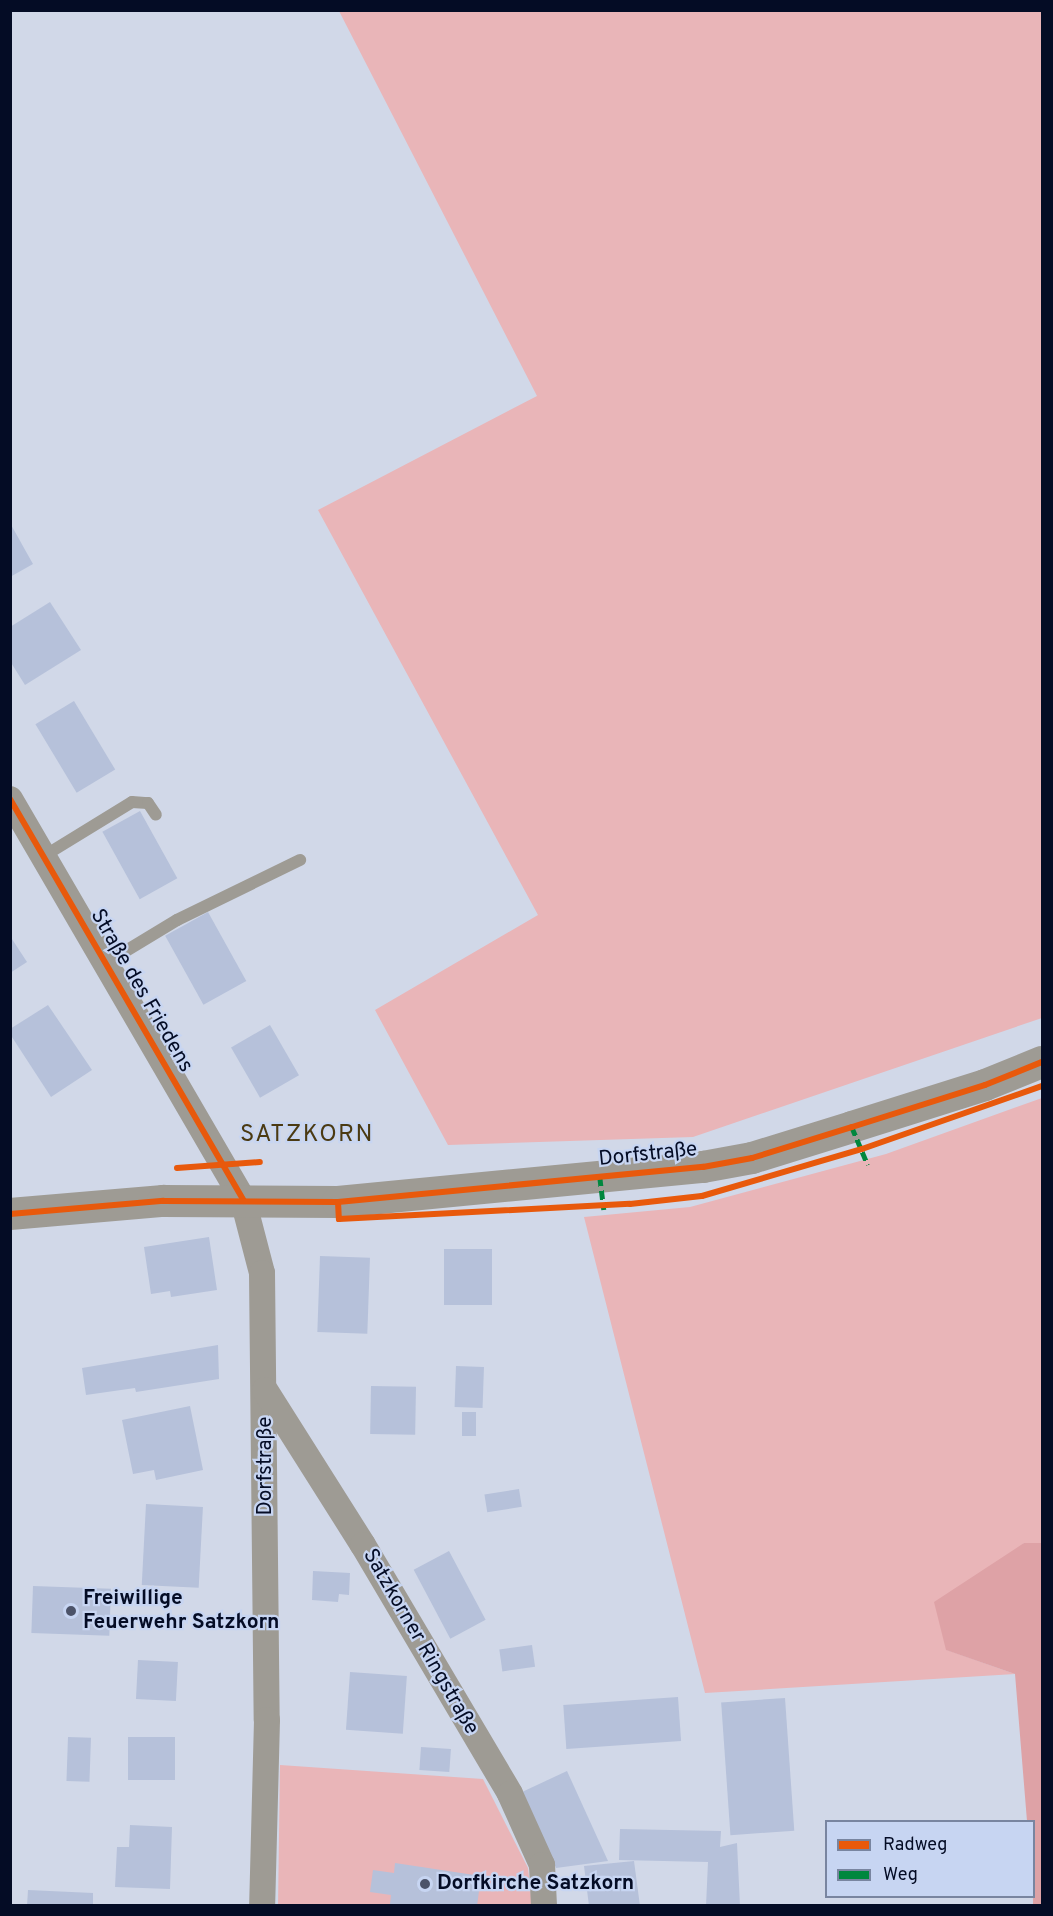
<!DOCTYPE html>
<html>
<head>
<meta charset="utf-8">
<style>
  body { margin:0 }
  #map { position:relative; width:1053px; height:1916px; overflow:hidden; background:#d1d8e8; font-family:Overpass,sans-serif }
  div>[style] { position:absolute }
  .green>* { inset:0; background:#e9b5b8 }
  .forest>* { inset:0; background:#dea2a6 }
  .building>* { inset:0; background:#b6c1da; transform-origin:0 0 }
  .service>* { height:12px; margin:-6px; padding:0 6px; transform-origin:6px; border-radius:6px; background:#9e9b94 }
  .minor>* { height:26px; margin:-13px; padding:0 13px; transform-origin:13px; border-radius:13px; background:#9e9b94 }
  .tertiary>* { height:32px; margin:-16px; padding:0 16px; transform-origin:16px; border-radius:16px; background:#9e9b94 }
  .quiet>* { height:4.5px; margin-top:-2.25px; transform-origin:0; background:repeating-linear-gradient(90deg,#00873e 0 9px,transparent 0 13.5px) }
  .cycleway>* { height:6px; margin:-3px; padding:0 3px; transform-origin:3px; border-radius:3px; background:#e8590c }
  .dots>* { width:16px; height:16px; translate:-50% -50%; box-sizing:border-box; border:3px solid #c7d5f2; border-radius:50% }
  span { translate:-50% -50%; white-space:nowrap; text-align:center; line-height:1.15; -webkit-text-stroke:4.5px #c7d5f2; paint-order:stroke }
  .street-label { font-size:21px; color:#040c25 }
  .poi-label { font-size:21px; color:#040c25; font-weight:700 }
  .left { translate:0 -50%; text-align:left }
  .quarter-label { font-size:24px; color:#4b3a12; letter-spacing:1.5px }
  .frame { position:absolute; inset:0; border:12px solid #040c25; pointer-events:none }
  .legend { position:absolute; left:825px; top:1820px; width:210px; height:78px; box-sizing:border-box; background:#c7d5f2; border:2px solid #7985a0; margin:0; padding:8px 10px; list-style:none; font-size:18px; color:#040c25 }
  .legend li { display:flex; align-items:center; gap:12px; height:30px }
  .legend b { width:30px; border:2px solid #7985a0 }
</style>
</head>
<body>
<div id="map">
  <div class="green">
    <div style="clip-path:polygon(339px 11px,1042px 11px,1042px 1018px,693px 1137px,448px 1145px,375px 1010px,538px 915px,318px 510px,537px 396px)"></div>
    <div style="clip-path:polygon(1042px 1098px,1042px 1543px,1024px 1543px,947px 1650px,1015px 1674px,705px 1693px,584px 1217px,690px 1207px,886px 1154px)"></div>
    <div style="clip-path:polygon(280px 1765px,483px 1779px,528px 1868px,532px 1905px,278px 1906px)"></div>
  </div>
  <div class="forest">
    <div style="clip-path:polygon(1024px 1543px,1042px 1543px,1042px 1905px,1033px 1905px,1034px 1822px,1027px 1821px,1015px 1674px,946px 1650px,934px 1602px)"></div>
  </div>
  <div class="building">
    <div style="clip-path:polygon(10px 523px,33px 564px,10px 577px)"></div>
    <div style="clip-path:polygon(50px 602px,81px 650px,25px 685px,10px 661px,10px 627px)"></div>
    <div style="left:74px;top:701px;width:80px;height:45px;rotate:59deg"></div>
    <div style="left:140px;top:811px;width:77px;height:43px;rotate:61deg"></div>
    <div style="left:208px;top:912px;width:79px;height:49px;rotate:61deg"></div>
    <div style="clip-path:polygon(10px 936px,27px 962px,10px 973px)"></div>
    <div style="clip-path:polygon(48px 1005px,92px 1070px,51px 1097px,10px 1034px,10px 1029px)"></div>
    <div style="left:270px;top:1025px;width:58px;height:45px;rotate:60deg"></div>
    <div style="clip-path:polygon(209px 1237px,217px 1290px,171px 1297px,170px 1291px,151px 1294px,144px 1247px)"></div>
    <div style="left:444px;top:1249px;width:48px;height:56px"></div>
    <div style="left:320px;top:1256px;width:50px;height:76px;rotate:2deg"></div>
    <div style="clip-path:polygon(218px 1345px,219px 1379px,136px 1392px,135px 1388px,86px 1395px,82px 1368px)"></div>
    <div style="left:456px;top:1366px;width:28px;height:41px;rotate:2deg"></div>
    <div style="left:371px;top:1386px;width:45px;height:48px;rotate:1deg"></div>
    <div style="clip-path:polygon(190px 1406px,203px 1470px,156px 1480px,154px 1470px,133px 1474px,122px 1420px)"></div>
    <div style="left:462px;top:1412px;width:14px;height:24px"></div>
    <div style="left:519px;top:1489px;width:18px;height:35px;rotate:81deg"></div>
    <div style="left:146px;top:1504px;width:57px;height:81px;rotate:3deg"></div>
    <div style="left:449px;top:1551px;width:78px;height:40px;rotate:62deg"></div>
    <div style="clip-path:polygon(313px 1571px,350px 1573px,349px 1595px,339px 1594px,338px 1602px,312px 1600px)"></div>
    <div style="left:33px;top:1586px;width:78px;height:47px;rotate:2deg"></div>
    <div style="left:532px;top:1645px;width:22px;height:33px;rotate:82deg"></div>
    <div style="left:138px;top:1660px;width:40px;height:39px;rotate:3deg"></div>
    <div style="left:350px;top:1672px;width:57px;height:58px;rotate:4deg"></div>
    <div style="left:678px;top:1697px;width:44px;height:115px;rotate:86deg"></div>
    <div style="left:785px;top:1698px;width:133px;height:64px;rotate:86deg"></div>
    <div style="left:68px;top:1737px;width:23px;height:44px;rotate:2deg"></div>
    <div style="left:128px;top:1737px;width:47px;height:43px"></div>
    <div style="left:421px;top:1747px;width:30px;height:23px;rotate:4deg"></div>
    <div style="clip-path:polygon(567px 1771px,608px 1861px,556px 1868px,522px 1792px)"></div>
    <div style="clip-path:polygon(130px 1825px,172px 1827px,170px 1889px,115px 1887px,117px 1847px,129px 1847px)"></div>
    <div style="clip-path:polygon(620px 1829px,721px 1831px,720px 1847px,737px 1843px,740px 1906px,706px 1906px,708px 1862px,619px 1860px)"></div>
    <div style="clip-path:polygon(634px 1861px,640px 1906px,589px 1906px,584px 1866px)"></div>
    <div style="clip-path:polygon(395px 1863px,481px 1876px,477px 1906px,390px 1904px,391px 1895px,370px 1892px,373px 1870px,394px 1873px)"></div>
    <div style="clip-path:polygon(28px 1890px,93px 1893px,93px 1906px,27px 1906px)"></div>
  </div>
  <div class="service">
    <div style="left:44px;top:856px;width:103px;rotate:-31.5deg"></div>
    <div style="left:132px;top:802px;width:16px;rotate:4deg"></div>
    <div style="left:148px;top:803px;width:14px;rotate:56deg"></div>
    <div style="left:106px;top:963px;width:83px;rotate:-31.2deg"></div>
    <div style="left:177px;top:920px;width:137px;rotate:-26deg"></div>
  </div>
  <div class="minor">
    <div style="left:10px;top:799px;width:464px;rotate:59.8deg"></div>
    <div style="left:243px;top:1200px;width:75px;rotate:75.4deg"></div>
    <div style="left:262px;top:1273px;width:447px;rotate:89.4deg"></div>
    <div style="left:267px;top:1720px;width:186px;rotate:91.5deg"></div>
    <div style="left:265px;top:1390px;width:183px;rotate:57.7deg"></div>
    <div style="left:363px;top:1545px;width:289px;rotate:59.4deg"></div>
    <div style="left:510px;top:1794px;width:78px;rotate:65.7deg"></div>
    <div style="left:542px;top:1865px;width:41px;rotate:87.2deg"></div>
  </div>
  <div class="tertiary">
    <div style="left:10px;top:1214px;width:154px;rotate:-4.9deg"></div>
    <div style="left:163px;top:1201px;width:175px;rotate:0.3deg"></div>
    <div style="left:338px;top:1202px;width:367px;rotate:-5.5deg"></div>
    <div style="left:703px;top:1167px;width:50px;rotate:-10.4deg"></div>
    <div style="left:752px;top:1158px;width:105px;rotate:-17.2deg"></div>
    <div style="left:852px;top:1127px;width:139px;rotate:-17.5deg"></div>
    <div style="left:985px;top:1085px;width:61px;rotate:-22deg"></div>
  </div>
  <div class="quiet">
    <div style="left:852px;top:1127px;width:41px;rotate:67.2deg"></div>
    <div style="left:600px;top:1177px;width:33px;rotate:83deg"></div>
  </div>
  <div class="cycleway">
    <div style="left:10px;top:799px;width:464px;rotate:59.8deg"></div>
    <div style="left:177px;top:1168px;width:83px;rotate:-4.1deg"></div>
    <div style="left:338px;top:1202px;width:17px;rotate:87deg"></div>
    <div style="left:339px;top:1219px;width:291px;rotate:-3deg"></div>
    <div style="left:630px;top:1204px;width:72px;rotate:-6.3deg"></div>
    <div style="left:702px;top:1196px;width:167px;rotate:-16.4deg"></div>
    <div style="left:862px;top:1149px;width:191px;rotate:-19.3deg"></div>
    <div style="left:10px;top:1214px;width:154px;rotate:-4.9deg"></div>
    <div style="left:163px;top:1201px;width:175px;rotate:0.3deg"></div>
    <div style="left:338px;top:1202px;width:367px;rotate:-5.5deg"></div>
    <div style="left:703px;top:1167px;width:50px;rotate:-10.4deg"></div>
    <div style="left:752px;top:1158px;width:105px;rotate:-17.2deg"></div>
    <div style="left:852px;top:1127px;width:139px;rotate:-17.5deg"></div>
    <div style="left:985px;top:1085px;width:61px;rotate:-22deg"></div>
  </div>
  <div class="dots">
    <div style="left:71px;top:1611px;background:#4c5369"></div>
    <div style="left:425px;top:1884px;background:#4c5369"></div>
  </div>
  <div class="street-label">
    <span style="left:141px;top:991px;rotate:60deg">Straße des Friedens</span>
    <span style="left:648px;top:1155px;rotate:-6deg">Dorfstraße</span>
    <span style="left:266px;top:1466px;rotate:-90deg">Dorfstraße</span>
    <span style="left:420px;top:1642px;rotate:60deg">Satzkorner Ringstraße</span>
  </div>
  <div class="poi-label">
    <span class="left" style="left:83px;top:1611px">Freiwillige<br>Feuerwehr Satzkorn</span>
    <span class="left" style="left:437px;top:1884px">Dorfkirche Satzkorn</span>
  </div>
  <div class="quarter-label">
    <span style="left:307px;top:1136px">SATZKORN</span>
  </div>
  <div class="frame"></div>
  <ul class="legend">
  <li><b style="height:8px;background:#e8590c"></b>Radweg</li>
  <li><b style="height:8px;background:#00873e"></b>Weg</li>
  </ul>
</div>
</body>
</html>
